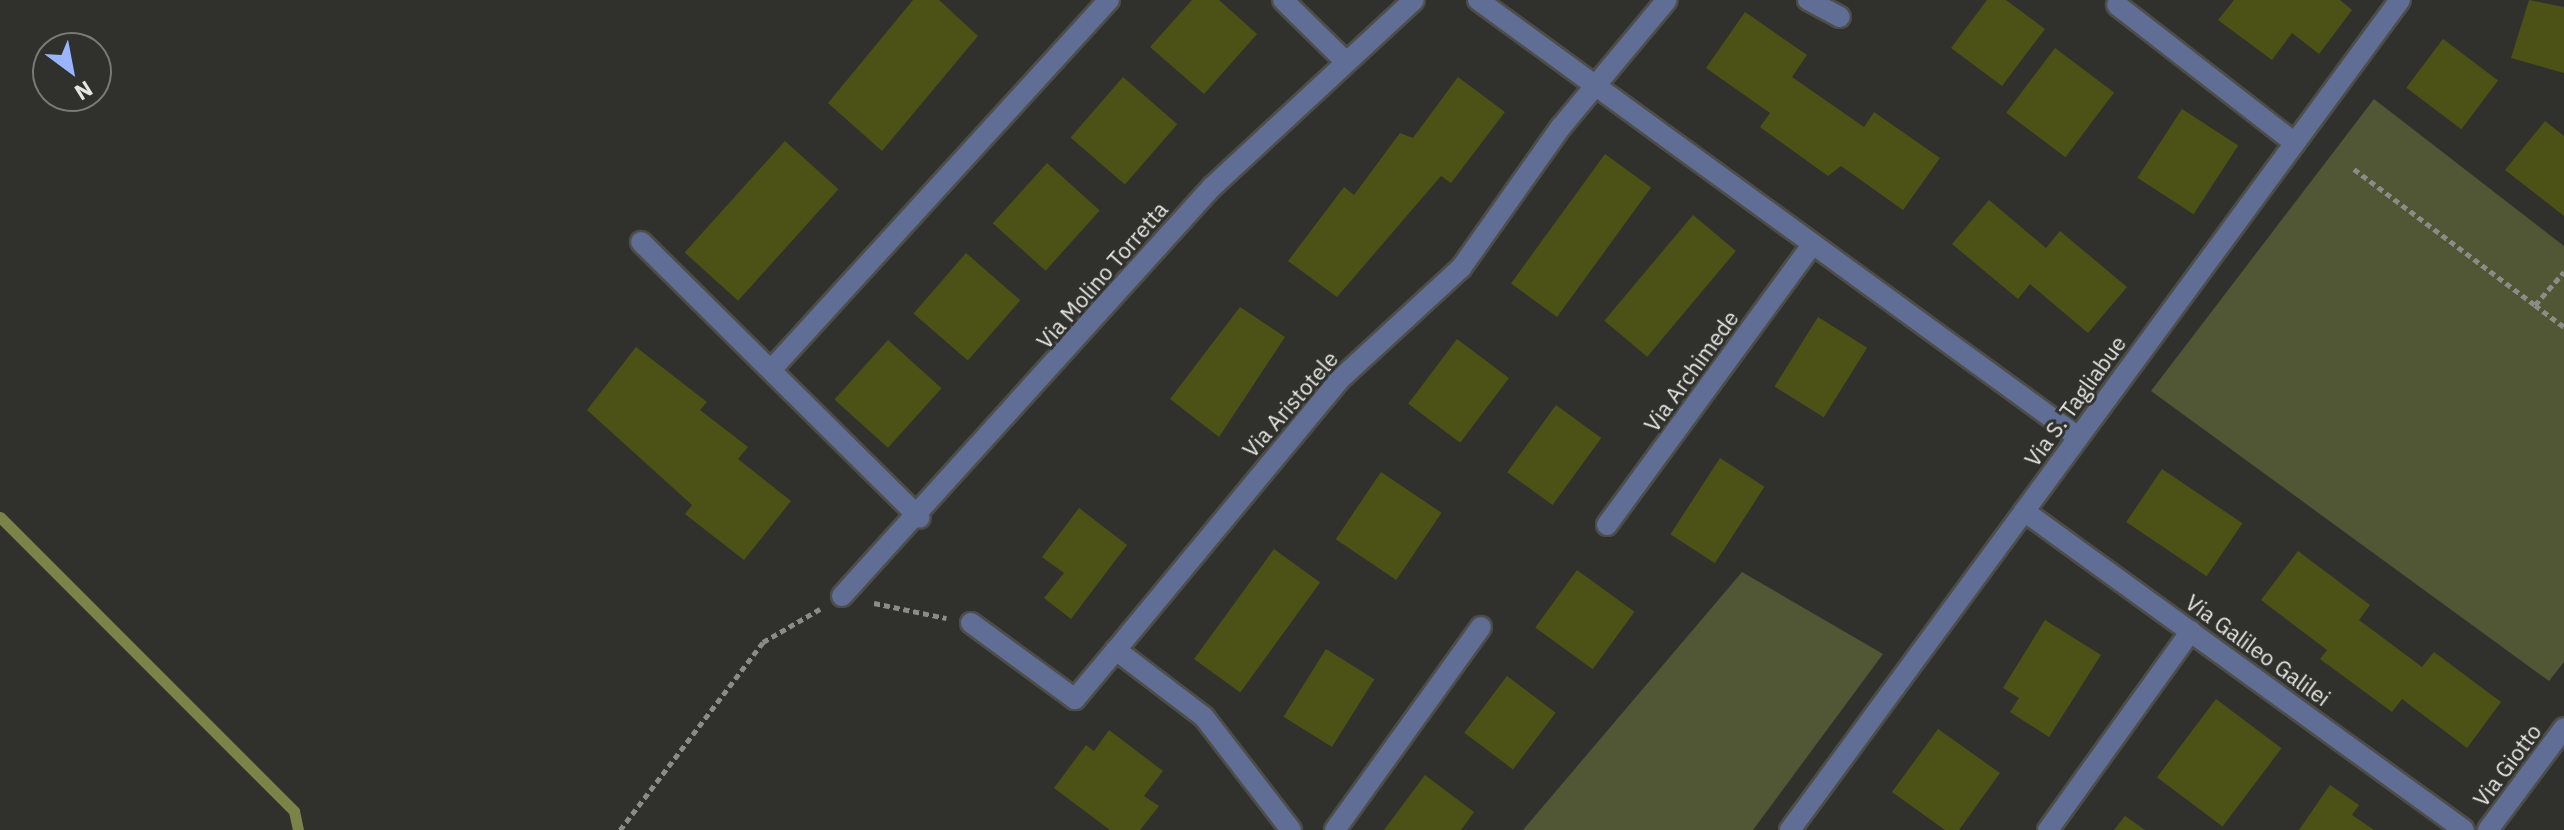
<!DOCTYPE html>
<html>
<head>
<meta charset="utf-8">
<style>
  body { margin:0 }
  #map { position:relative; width:2564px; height:830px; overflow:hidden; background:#30312c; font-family:"IBM Plex Sans",sans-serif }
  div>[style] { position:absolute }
  .green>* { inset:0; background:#515634 }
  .stream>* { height:11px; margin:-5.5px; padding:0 5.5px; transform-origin:5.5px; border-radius:5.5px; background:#7b8348 }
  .building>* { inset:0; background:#4c5216; transform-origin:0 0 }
  .path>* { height:5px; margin-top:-2.5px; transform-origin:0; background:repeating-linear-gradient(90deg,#8b8b87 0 6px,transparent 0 10px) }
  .roads { filter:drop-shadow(2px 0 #4d4e49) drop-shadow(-2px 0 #4d4e49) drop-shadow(0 2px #4d4e49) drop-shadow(0 -2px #4d4e49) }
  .minor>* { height:20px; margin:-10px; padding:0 10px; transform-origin:10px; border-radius:10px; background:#606e95 }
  span { translate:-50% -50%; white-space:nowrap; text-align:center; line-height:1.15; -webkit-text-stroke:6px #30312c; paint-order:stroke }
  .street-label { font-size:22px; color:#e6e6e3 }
  .north { position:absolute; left:32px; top:32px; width:80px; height:80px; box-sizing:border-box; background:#30312c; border:2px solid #797975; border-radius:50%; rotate:148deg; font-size:22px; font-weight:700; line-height:32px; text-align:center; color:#e6e6e3 }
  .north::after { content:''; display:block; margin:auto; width:28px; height:36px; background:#9ab5fd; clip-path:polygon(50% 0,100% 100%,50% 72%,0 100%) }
</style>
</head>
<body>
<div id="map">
  <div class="green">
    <div style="clip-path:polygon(2374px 99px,2564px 246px,2564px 662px,2549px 681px,2151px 391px)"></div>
    <div style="clip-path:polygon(1742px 572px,1883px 654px,1753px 830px,1523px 830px)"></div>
  </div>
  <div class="stream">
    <div style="left:0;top:517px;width:416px;rotate:45deg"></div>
    <div style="left:294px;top:811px;width:19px;rotate:78deg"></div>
  </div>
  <div class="building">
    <div style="clip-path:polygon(913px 0,939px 0,978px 36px,882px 151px,828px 103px)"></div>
    <div style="clip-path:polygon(1192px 0,1219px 0,1257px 34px,1204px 94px,1150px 47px)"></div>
    <div style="clip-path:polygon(1987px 0,2006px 0,2045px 29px,2002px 86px,1951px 48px)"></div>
    <div style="clip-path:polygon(2234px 0,2340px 0,2352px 10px,2319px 54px,2292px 33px,2272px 60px,2218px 20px)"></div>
    <div style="clip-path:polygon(2529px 0,2564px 7px,2564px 73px,2511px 58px)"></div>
    <div style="clip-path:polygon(1745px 12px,1807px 55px,1792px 77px,1864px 127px,1874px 112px,1940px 158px,1903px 210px,1841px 166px,1828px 176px,1760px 127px,1770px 113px,1706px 68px)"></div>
    <div style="left:2443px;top:39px;width:69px;height:61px;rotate:37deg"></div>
    <div style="left:2055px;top:48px;width:74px;height:81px;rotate:37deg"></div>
    <div style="left:1123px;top:77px;width:72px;height:80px;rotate:41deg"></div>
    <div style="clip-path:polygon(1458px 77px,1505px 112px,1451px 183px,1441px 176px,1337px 297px,1288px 261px,1344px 187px,1354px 195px,1400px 133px,1413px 138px)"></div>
    <div style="left:2182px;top:109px;width:67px;height:82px;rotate:33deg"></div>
    <div style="clip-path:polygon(2545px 121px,2564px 136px,2564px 216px,2505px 170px)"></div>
    <div style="left:785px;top:141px;width:72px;height:150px;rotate:42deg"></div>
    <div style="left:1605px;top:154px;width:57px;height:160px;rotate:36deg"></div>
    <div style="left:1047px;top:163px;width:71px;height:81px;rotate:42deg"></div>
    <div style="clip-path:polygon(1989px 200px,2046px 248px,2060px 231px,2127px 287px,2088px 333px,2030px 284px,2018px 299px,1952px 244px)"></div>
    <div style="left:1693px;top:215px;width:56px;height:138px;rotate:40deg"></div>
    <div style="left:966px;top:253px;width:72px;height:80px;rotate:41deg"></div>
    <div style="clip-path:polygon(1240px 307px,1285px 337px,1219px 437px,1170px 399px)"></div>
    <div style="left:1818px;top:317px;width:58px;height:82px;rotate:32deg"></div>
    <div style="left:1457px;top:339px;width:65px;height:81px;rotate:37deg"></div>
    <div style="left:888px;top:340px;width:72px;height:80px;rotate:42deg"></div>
    <div style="clip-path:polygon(636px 347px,707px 402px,700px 410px,748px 447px,738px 459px,791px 501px,744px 560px,685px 514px,692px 505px,587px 410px)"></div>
    <div style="left:1556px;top:405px;width:56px;height:83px;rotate:36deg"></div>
    <div style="left:1720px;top:458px;width:53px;height:91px;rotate:33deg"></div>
    <div style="left:2162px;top:469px;width:97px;height:64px;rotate:34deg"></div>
    <div style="left:1381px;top:472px;width:73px;height:81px;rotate:34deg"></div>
    <div style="clip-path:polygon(1079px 508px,1127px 545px,1071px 619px,1044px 598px,1064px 573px,1042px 557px)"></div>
    <div style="left:1274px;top:549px;width:57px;height:136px;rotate:36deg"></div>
    <div style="clip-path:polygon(2298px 551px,2370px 605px,2359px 620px,2422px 667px,2434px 652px,2501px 702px,2467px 748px,2402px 699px,2392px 712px,2320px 659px,2327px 650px,2261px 600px)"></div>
    <div style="left:1577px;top:570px;width:71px;height:71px;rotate:36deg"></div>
    <div style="clip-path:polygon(2045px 620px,2101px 655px,2049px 737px,2010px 712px,2019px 698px,2003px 688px)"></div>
    <div style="left:1326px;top:649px;width:57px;height:80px;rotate:32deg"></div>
    <div style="left:1507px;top:676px;width:61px;height:71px;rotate:37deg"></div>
    <div style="left:2216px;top:699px;width:82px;height:98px;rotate:37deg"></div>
    <div style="clip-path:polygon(1938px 729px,2000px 773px,1959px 830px,1945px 830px,1892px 792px)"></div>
    <div style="clip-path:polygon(1109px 730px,1163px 771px,1144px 796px,1159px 806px,1140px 830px,1110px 830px,1054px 788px,1086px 745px,1094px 751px)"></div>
    <div style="clip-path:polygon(1425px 775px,1474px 812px,1461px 830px,1384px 830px)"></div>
    <div style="clip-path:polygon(2330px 785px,2359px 805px,2352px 815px,2374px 830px,2299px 830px)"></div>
    <div style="clip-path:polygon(2125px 816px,2145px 830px,2114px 830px)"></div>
  </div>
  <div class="path">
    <div style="left:2354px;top:169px;width:226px;rotate:36.9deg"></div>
    <div style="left:2535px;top:305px;width:44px;rotate:-48.7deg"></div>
    <div style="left:2535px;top:305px;width:36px;rotate:37deg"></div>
    <div style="left:874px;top:603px;width:74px;rotate:11.8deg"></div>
    <div style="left:620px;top:830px;width:236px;rotate:-52.7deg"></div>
    <div style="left:763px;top:642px;width:66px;rotate:-30.1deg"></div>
  </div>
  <div class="roads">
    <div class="minor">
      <div style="left:1283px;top:0;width:86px;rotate:44.5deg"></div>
      <div style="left:1478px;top:0;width:742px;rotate:36.07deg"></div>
      <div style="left:1808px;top:0;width:36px;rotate:28deg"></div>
      <div style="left:2117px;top:5px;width:225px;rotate:37.8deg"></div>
      <div style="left:641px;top:242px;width:392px;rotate:44.7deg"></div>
      <div style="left:771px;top:370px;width:501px;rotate:-47.59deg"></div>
      <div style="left:2024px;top:511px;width:543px;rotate:35.94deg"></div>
      <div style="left:1607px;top:525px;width:348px;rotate:-53.8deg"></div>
      <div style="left:842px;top:596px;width:552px;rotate:-47.87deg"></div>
      <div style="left:1212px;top:187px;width:275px;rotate:-42.8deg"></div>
      <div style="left:971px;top:623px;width:129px;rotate:36.2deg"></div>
      <div style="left:1075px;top:699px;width:64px;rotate:-50.1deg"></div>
      <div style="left:1291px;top:830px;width:143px;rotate:-127.6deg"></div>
      <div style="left:1204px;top:717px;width:111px;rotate:-142.7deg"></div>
      <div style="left:1116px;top:650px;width:350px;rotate:-50.4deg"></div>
      <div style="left:1339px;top:380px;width:166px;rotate:-42.6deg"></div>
      <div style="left:1461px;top:268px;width:173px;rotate:-54.7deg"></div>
      <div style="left:1561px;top:127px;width:165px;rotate:-50.2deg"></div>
      <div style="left:1335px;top:830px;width:250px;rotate:-54.3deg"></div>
      <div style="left:1790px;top:830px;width:1030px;rotate:-53.69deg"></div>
      <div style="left:2048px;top:830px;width:245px;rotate:-54.3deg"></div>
      <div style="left:2488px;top:830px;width:127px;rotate:-53.3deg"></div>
    </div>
  </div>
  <div class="street-label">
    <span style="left:1102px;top:275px;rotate:-49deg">Via Molino Torretta</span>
    <span style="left:1691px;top:371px;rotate:-54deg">Via Archimede</span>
    <span style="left:2075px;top:401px;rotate:-54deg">Via S. Tagliabue</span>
    <span style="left:1290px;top:404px;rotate:-49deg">Via Aristotele</span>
    <span style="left:2258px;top:650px;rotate:36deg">Via Galileo Galilei</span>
    <span style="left:2507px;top:765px;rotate:-53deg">Via Giotto</span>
  </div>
  <div class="north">N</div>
</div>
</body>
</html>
